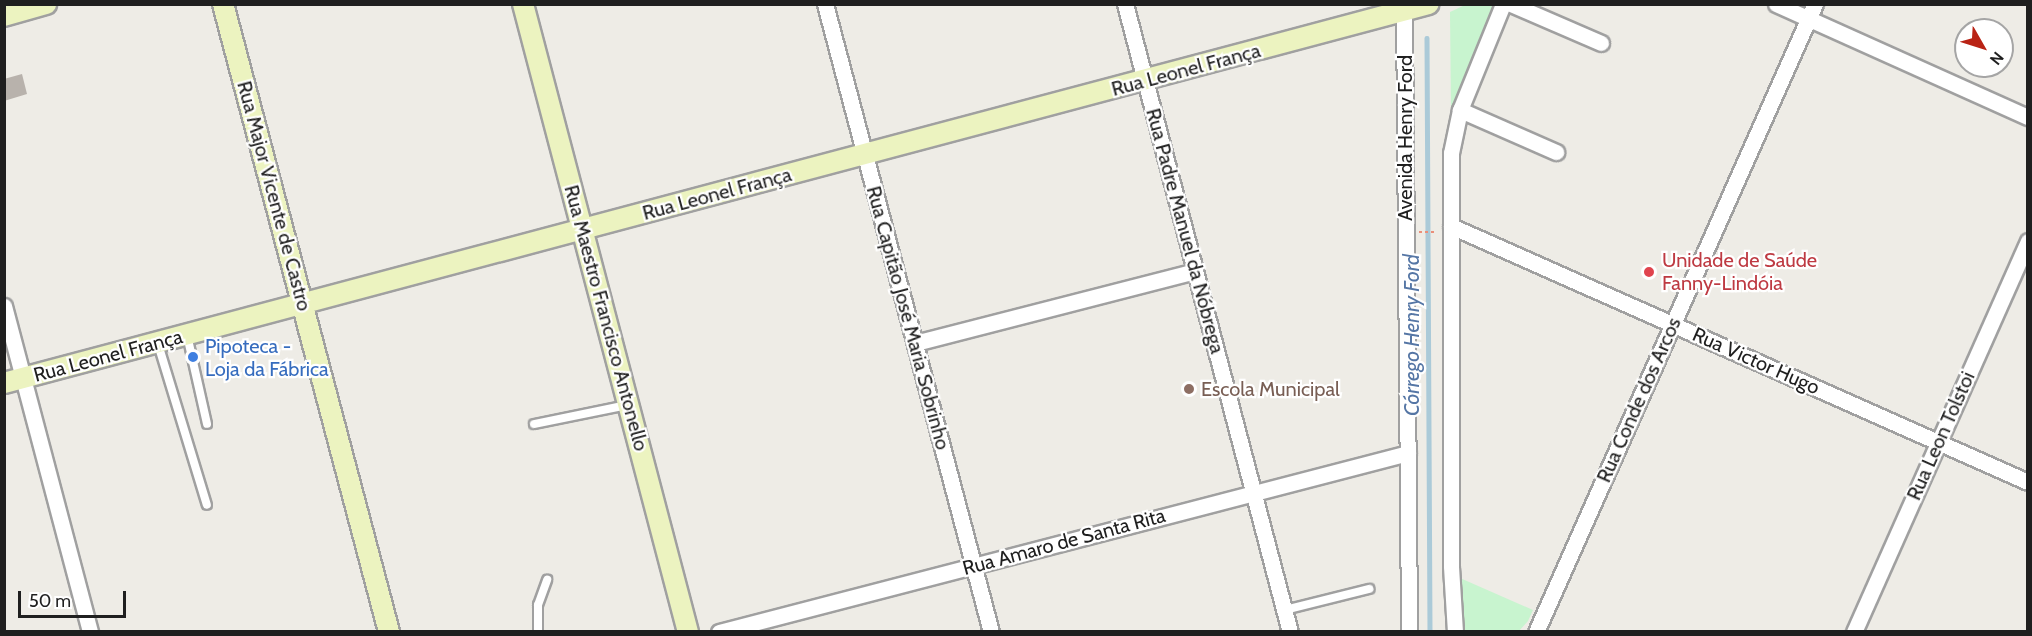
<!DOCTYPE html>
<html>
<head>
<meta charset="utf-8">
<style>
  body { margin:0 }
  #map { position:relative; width:2032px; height:636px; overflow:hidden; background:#eeece6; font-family:Cabin,sans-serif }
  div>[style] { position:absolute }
  .park>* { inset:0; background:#c8f4cf }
  .stream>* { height:4.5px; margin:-2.25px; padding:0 2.25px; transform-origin:2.25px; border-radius:2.25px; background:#abcad8 }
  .building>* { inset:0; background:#b8b2ac }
  .path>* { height:2px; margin-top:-1px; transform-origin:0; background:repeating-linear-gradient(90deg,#eb8f7a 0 3px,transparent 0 6px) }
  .roads { filter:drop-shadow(2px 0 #a0a0a0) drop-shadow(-2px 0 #a0a0a0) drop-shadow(0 2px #a0a0a0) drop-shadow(0 -2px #a0a0a0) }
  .lane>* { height:8px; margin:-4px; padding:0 4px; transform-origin:4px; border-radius:4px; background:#fff }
  .street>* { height:15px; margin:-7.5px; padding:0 7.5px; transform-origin:7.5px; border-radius:7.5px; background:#fff }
  .secondary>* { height:20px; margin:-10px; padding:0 10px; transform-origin:10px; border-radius:10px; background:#ecf3c0 }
  .dots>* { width:16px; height:16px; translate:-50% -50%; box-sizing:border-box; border:3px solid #fff; border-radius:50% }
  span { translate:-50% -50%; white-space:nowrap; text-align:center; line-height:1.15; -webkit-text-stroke:4.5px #fff; paint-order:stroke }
  .street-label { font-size:20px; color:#1f1f1f }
  .health-label { font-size:20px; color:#be3a42 }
  .left { translate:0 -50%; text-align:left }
  .shop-label { font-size:20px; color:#366cbe }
  .education-label { font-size:20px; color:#785e54 }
  .water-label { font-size:21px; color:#5576a5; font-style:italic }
  .frame { position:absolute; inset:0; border:6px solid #1f1f1f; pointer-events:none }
  .north { position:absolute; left:1954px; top:18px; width:60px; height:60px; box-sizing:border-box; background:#fff; border:2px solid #a5a5a5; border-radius:50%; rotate:129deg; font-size:16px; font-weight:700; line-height:24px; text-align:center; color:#1f1f1f }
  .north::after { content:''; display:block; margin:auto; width:21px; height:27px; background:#b92315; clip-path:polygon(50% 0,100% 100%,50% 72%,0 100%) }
  .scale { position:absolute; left:18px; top:591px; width:108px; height:27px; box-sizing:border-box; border:3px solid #1f1f1f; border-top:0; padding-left:8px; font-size:18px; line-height:21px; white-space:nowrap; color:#1f1f1f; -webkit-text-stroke:4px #fff; paint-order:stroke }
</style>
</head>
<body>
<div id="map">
  <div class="park">
    <div style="clip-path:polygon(1465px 5px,1493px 5px,1451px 112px,1450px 12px)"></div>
    <div style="clip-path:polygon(1460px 578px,1533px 610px,1528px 621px,1519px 631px,1464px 631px)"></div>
  </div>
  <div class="stream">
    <div style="left:1427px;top:38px;width:594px;rotate:89.71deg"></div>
  </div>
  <div class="building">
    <div style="clip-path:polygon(22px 74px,27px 94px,4px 101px,4px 79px)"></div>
  </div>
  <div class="path">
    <div style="left:1419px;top:232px;width:18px"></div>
  </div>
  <div class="roads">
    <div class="lane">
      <div style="left:187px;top:335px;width:91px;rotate:77.3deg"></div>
      <div style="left:158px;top:344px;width:168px;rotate:73.1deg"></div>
      <div style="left:534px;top:424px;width:95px;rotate:-11.5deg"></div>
      <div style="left:1285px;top:610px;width:87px;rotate:-14deg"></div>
      <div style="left:538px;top:632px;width:27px;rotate:-90deg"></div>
      <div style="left:538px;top:605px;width:27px;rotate:-70deg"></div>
    </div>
    <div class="street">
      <div style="left:825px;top:4px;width:650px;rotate:75.19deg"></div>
      <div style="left:1125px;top:4px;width:649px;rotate:75.28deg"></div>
      <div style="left:1404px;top:4px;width:628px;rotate:89.54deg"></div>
      <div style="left:1511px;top:4px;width:98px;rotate:23.4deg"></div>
      <div style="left:1776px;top:4px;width:276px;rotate:24.2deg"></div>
      <div style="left:1460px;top:110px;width:105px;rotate:23.6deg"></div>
      <div style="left:1451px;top:226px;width:631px;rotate:23.93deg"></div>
      <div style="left:4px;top:306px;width:337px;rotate:75.2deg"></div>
      <div style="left:915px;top:343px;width:289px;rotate:-14.4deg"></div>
      <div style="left:719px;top:632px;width:712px;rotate:-14.56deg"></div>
      <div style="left:1455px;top:632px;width:66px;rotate:-93.5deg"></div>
      <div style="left:1451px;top:566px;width:413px;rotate:-90deg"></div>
      <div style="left:1451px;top:153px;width:44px;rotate:-78.2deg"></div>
      <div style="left:1460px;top:110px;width:114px;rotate:-67.9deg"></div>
      <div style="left:1536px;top:632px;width:687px;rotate:-66.05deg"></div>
      <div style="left:1854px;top:632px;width:428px;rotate:-66deg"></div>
    </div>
    <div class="secondary">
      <div style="left:223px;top:4px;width:650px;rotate:75.19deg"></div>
      <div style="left:523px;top:4px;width:649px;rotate:75.28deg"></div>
      <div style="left:4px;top:16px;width:44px;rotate:-15.9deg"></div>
      <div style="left:4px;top:383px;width:1474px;rotate:-14.9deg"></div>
    </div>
  </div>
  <div class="dots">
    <div style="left:1649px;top:272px;background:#e0444e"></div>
    <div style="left:193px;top:357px;background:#3f7fe0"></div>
    <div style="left:1189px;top:389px;background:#8d6e63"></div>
  </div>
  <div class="street-label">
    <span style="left:1186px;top:70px;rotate:-15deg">Rua Leonel França</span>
    <span style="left:1405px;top:138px;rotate:-90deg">Avenida Henry Ford</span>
    <span style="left:717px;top:194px;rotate:-15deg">Rua Leonel França</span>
    <span style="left:274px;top:196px;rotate:75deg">Rua Major Vicente de Castro</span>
    <span style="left:1185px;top:231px;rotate:75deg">Rua Padre Manuel da Nóbrega</span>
    <span style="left:606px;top:318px;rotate:75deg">Rua Maestro Francisco Antonello</span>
    <span style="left:908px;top:318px;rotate:75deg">Rua Capitão José Maria Sobrinho</span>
    <span style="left:108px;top:356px;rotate:-15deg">Rua Leonel França</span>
    <span style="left:1756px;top:361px;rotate:24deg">Rua Victor Hugo</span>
    <span style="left:1639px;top:400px;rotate:-66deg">Rua Conde dos Arcos</span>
    <span style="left:1941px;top:436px;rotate:-66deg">Rua Leon Tolstoi</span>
    <span style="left:1064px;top:542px;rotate:-15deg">Rua Amaro de Santa Rita</span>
  </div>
  <div class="health-label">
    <span class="left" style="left:1662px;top:272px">Unidade de Saúde<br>Fanny-Lindóia</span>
  </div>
  <div class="shop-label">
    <span class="left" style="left:205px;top:358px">Pipoteca -<br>Loja da Fábrica</span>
  </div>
  <div class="education-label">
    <span class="left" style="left:1201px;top:389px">Escola Municipal</span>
  </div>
  <div class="water-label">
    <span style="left:1412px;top:335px;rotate:-90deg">Córrego Henry Ford</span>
  </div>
  <div class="frame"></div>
  <div class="north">N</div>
  <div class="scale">50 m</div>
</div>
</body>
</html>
